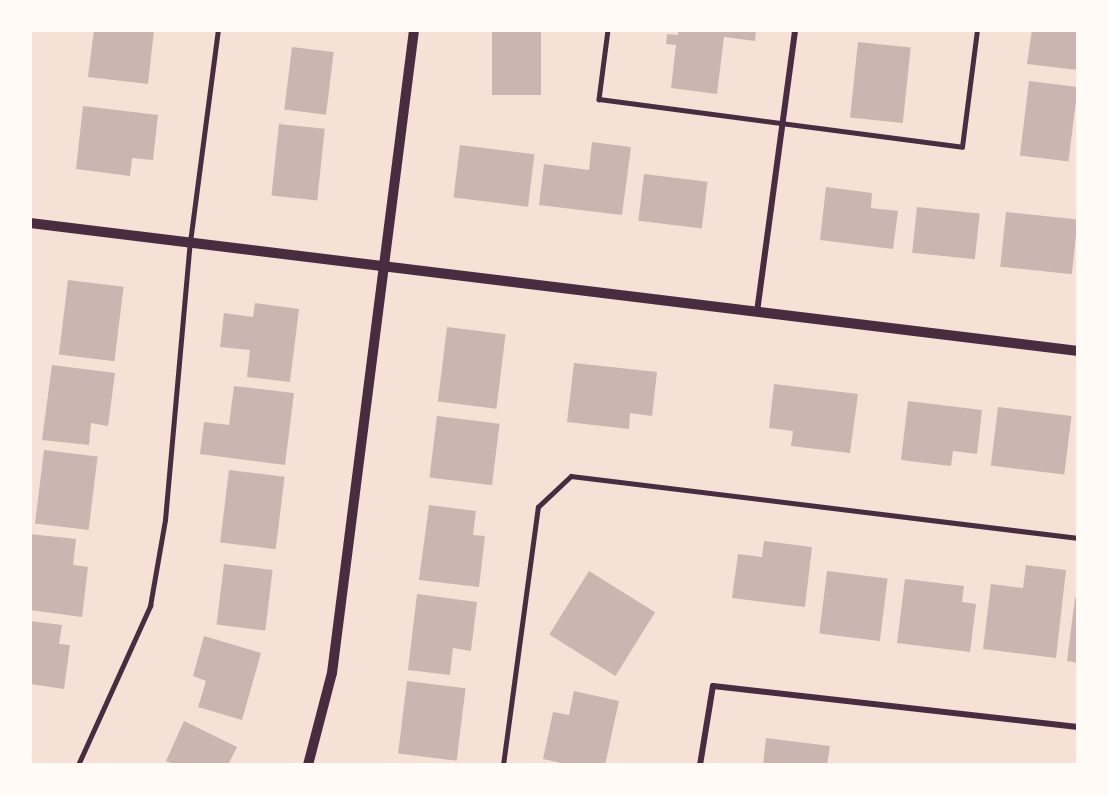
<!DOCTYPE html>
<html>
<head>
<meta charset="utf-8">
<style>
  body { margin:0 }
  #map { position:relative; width:1108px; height:795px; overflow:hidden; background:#f7e1d7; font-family:"Fira Sans",sans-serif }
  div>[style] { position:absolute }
  .building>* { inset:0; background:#ccb4b1; transform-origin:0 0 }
  .service>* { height:4.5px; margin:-2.25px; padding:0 2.25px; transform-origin:2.25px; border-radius:2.25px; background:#4a2c40 }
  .minor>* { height:6px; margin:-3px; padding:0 3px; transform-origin:3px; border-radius:3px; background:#4a2c40 }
  .tertiary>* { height:10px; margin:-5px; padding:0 5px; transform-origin:5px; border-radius:5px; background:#4a2c40 }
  span { translate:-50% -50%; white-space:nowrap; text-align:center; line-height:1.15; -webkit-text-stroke:5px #fffaf5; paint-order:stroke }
  .frame { position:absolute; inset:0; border:32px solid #fffaf5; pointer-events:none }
</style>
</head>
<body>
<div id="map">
  <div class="building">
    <div style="clip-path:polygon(94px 30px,154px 30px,148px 84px,88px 77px)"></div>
    <div style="left:492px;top:30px;width:49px;height:65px"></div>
    <div style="clip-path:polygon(678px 30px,756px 30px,755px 41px,724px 37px,717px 94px,671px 88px,676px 45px,666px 44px,667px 34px,678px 35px)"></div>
    <div style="clip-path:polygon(1032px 30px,1078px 30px,1078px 70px,1027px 64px)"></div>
    <div style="left:858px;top:42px;width:53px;height:76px;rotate:6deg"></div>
    <div style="left:292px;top:47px;width:42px;height:63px;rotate:7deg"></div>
    <div style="left:1029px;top:81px;width:49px;height:75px;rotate:7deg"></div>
    <div style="clip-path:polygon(83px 106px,158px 115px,153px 160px,132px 158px,130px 176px,76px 169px)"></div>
    <div style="left:279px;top:124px;width:46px;height:72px;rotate:6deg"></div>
    <div style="clip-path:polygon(592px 142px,631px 147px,622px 215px,539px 205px,544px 164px,589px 170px)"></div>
    <div style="left:460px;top:145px;width:75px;height:53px;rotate:7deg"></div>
    <div style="left:644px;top:174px;width:64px;height:47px;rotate:7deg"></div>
    <div style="clip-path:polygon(826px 187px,872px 193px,871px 208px,898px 211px,893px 249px,820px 240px)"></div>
    <div style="left:917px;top:207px;width:63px;height:46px;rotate:6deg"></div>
    <div style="left:1006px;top:212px;width:72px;height:55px;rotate:6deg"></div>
    <div style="left:68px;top:280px;width:56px;height:75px;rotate:7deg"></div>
    <div style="clip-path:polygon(255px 303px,299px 309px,290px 382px,247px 377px,250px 350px,220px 347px,224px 313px,253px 317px)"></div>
    <div style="left:447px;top:327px;width:59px;height:75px;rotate:7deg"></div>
    <div style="clip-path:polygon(574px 363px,657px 372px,652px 416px,630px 413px,629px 429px,567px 422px)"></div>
    <div style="clip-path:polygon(52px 365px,115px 373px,108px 426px,91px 423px,89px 445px,42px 440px)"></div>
    <div style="clip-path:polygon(774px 384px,858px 394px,850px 453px,791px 446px,793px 431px,769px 428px)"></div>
    <div style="clip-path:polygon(234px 386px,294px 393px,285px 465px,200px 454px,204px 422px,229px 425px)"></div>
    <div style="clip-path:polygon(908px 401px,982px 410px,977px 454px,953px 451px,951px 466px,901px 460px)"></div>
    <div style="left:998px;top:407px;width:74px;height:59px;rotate:7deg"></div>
    <div style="left:437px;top:416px;width:63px;height:62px;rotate:7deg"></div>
    <div style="left:44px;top:450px;width:54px;height:74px;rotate:7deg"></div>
    <div style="left:229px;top:470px;width:56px;height:73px;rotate:7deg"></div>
    <div style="clip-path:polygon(429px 505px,476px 511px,473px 535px,485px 536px,479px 587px,419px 580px)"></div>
    <div style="clip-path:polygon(30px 534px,76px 539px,73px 565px,88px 567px,82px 617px,30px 610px)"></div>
    <div style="clip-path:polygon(764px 541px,812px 547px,805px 607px,732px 598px,738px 554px,762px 557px)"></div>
    <div style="left:224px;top:564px;width:49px;height:61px;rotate:7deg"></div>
    <div style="clip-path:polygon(1026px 565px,1066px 570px,1056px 658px,983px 649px,991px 584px,1023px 588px)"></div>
    <div style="left:589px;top:571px;width:78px;height:75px;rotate:32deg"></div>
    <div style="left:827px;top:571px;width:61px;height:63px;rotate:7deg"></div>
    <div style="clip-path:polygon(905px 579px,964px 586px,962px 602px,976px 604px,970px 652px,897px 643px)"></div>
    <div style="clip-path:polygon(417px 594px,477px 602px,471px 651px,453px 648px,450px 675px,408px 670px)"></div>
    <div style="clip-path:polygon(1075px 598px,1078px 599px,1078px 663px,1067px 661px)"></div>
    <div style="clip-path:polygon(30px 621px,62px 625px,59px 644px,70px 645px,64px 689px,30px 684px)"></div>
    <div style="clip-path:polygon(204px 636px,261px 653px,242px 720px,198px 707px,206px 681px,193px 676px)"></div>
    <div style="left:407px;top:681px;width:59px;height:73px;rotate:7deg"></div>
    <div style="clip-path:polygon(574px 691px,619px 701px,605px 765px,570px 765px,543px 759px,553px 712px,569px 715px)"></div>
    <div style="clip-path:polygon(184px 721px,237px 747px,228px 765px,176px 765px,166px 761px)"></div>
    <div style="clip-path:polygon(766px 738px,830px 746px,827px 765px,763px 765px)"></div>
  </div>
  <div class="service">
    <div style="left:608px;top:30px;width:70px;rotate:97.4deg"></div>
    <div style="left:599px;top:99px;width:366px;rotate:7.5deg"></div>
    <div style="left:962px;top:147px;width:118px;rotate:-82.7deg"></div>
    <div style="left:78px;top:765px;width:175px;rotate:-65.6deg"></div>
    <div style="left:150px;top:606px;width:87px;rotate:-80.1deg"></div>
    <div style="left:165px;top:520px;width:279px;rotate:-84.9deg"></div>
    <div style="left:190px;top:242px;width:214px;rotate:-82.5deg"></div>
    <div style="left:503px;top:765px;width:260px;rotate:-82.3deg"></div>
    <div style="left:538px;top:507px;width:45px;rotate:-43.2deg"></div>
    <div style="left:571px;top:476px;width:511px;rotate:6.97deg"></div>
  </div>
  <div class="minor">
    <div style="left:757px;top:312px;width:285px;rotate:-82.3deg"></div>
    <div style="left:700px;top:765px;width:80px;rotate:-80.7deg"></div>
    <div style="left:713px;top:686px;width:367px;rotate:6.4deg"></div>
  </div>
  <div class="tertiary">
    <div style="left:30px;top:223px;width:1056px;rotate:6.96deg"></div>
    <div style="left:308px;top:765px;width:95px;rotate:-75.4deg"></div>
    <div style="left:332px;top:673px;width:648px;rotate:-82.73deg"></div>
  </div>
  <div class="frame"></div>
</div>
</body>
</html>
